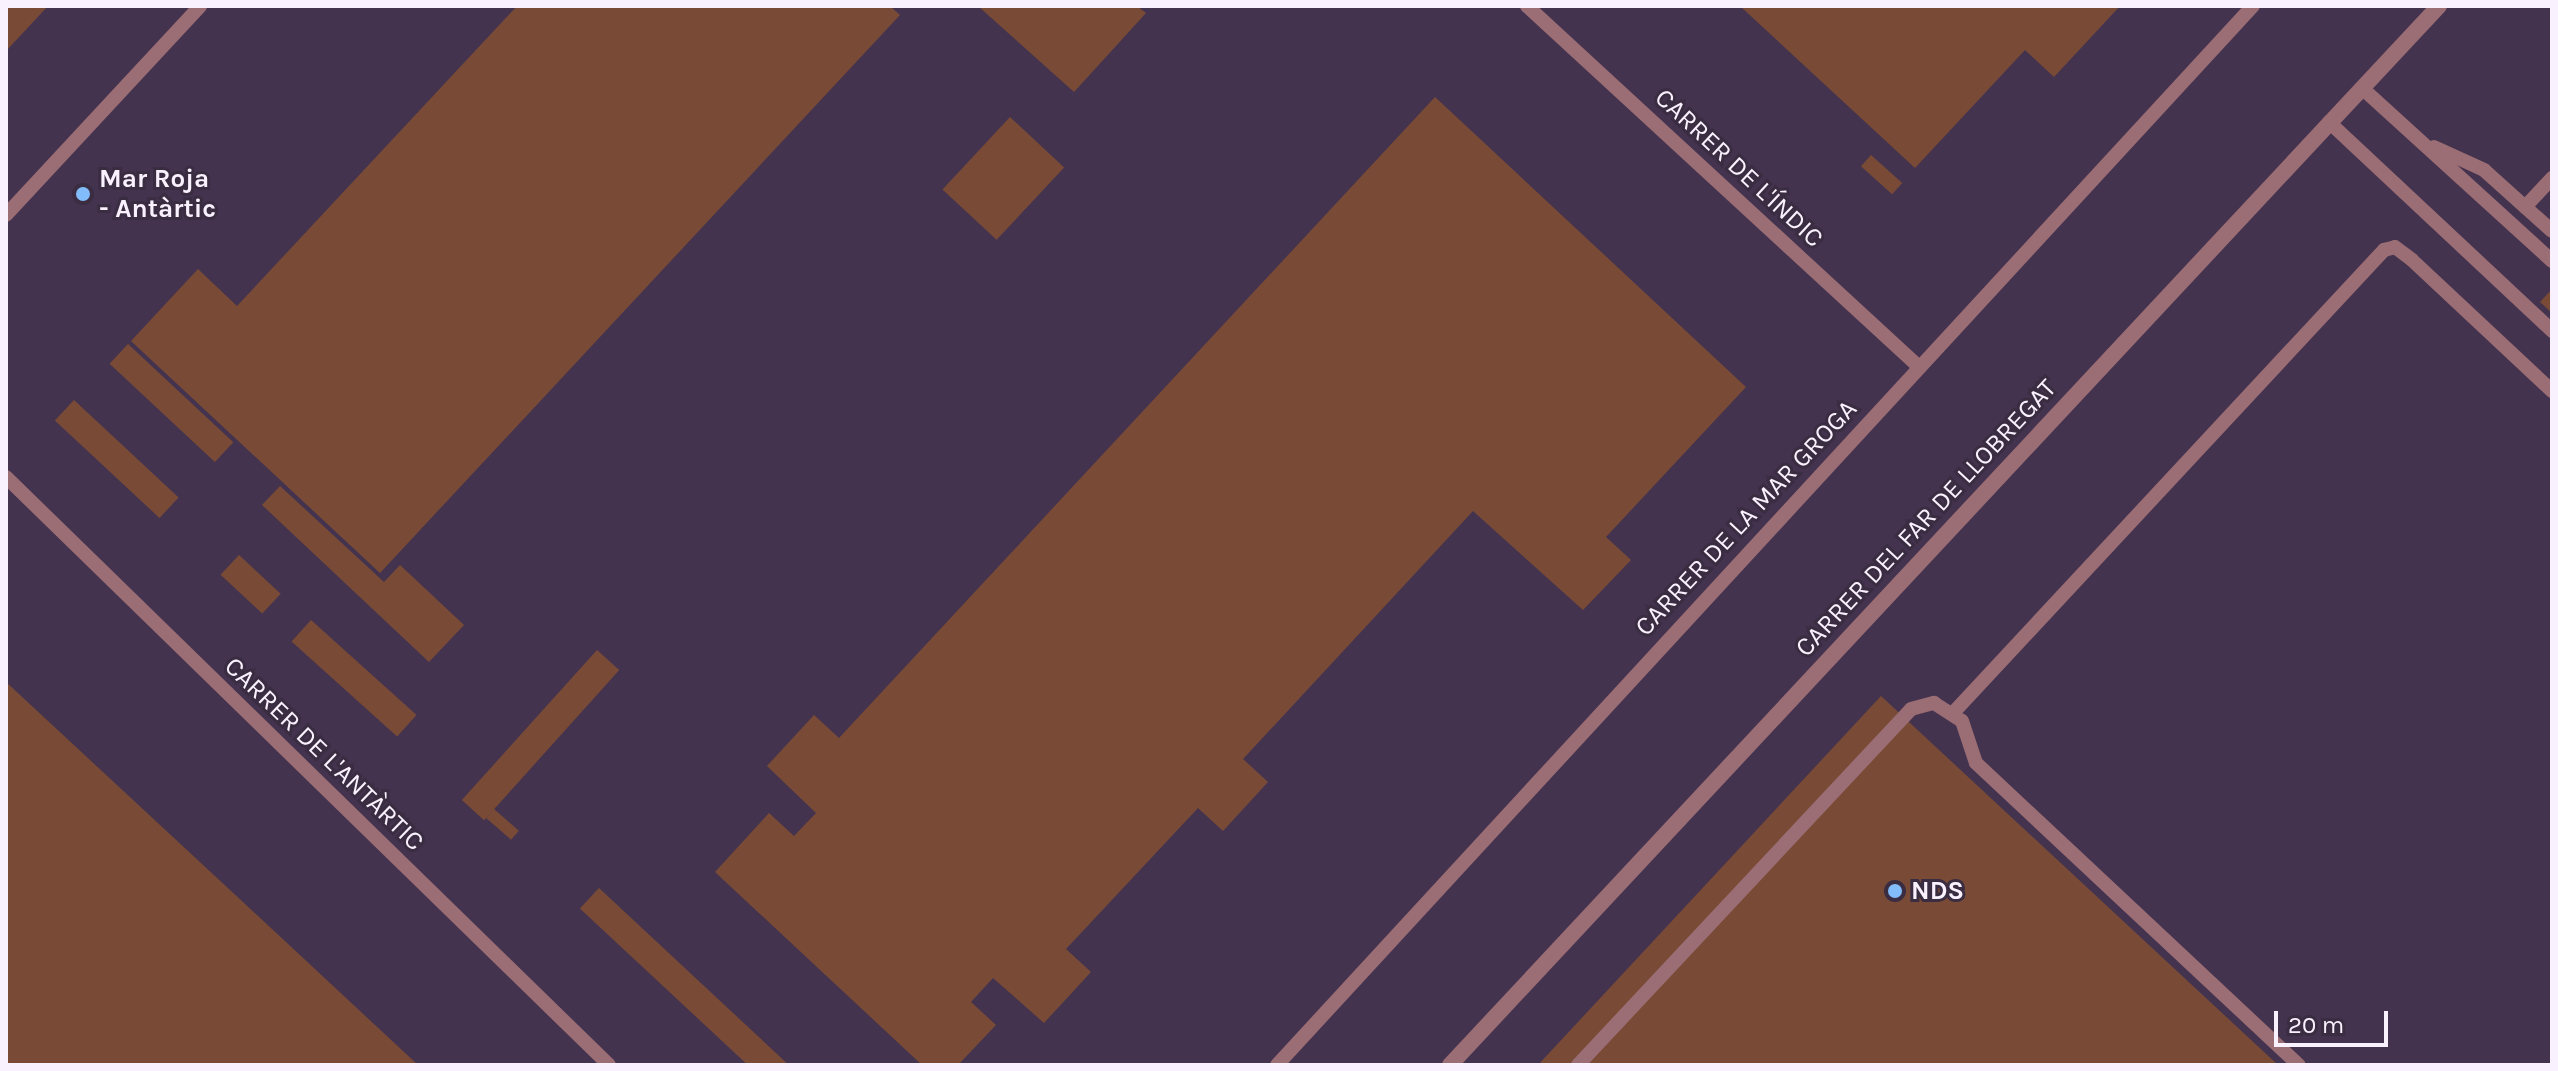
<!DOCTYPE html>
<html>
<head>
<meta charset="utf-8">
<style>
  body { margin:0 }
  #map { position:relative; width:2558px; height:1071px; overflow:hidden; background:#3a2c41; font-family:Karla,sans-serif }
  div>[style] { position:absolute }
  .built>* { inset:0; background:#44334e; transform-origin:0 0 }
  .building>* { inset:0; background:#794b36; transform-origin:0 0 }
  .service>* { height:14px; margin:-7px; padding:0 7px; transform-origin:7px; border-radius:7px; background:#9b6d74 }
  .minor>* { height:16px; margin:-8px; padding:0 8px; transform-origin:8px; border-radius:8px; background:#9b6d74 }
  .dots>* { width:22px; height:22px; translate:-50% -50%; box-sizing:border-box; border:4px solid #3a2c41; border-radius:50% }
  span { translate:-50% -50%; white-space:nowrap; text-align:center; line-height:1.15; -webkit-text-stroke:6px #3a2c41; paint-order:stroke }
  .street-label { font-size:26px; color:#faf1ff }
  .poi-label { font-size:26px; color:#faf1ff; font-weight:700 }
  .left { translate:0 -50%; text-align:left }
  .frame { position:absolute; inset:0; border:8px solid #faf1ff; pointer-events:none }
  .scale { position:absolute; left:2274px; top:1011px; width:114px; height:36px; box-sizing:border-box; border:4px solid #faf1ff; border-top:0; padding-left:10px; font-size:24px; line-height:28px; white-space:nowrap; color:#faf1ff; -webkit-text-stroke:6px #3a2c41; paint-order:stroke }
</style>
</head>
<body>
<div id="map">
  <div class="built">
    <div style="left:6px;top:6px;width:2546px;height:1059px"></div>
  </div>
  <div class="building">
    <div style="clip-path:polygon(6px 6px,48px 6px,6px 51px)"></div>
    <div style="clip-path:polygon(517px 6px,890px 6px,900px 15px,380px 573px,131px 341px,198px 269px,237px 306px)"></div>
    <div style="clip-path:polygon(978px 6px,1137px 6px,1146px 13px,1074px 92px)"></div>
    <div style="clip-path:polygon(1740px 6px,2120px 6px,2054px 77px,2025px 50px,1915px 168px)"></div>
    <div style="clip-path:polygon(1435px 97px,1746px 387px,1606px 537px,1631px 560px,1583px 610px,1473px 511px,1243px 759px,1268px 782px,1223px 831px,1198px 808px,1066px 949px,1091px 972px,1044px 1023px,993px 978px,971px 1002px,996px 1025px,958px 1065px,922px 1065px,715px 872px,769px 813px,794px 836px,816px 813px,767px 766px,814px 715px,839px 738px)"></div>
    <div style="left:1010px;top:117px;width:74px;height:99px;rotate:43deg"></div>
    <div style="left:1871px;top:155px;width:42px;height:15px;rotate:42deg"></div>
    <div style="clip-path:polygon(2552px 289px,2552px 313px,2540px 302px)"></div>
    <div style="left:128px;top:344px;width:144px;height:27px;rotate:43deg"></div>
    <div style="left:74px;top:400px;width:143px;height:28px;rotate:43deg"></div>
    <div style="clip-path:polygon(280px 486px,384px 582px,400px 565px,464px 625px,429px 662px,262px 505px)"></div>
    <div style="left:239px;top:555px;width:57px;height:27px;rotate:43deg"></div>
    <div style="left:311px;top:620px;width:142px;height:29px;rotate:42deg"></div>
    <div style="left:597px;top:650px;width:30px;height:202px;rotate:42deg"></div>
    <div style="clip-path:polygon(6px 682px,244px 903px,418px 1065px,6px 1065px)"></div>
    <div style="clip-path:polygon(1881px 696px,2278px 1065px,1538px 1065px)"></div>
    <div style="left:494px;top:809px;width:33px;height:12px;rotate:41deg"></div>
    <div style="left:599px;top:888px;width:261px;height:28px;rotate:43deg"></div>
  </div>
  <div class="service">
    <div style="left:1527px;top:6px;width:531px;rotate:42.64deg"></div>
    <div style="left:2362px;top:88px;width:257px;rotate:42.3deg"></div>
    <div style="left:2329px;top:122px;width:306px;rotate:43.1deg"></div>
    <div style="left:2434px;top:147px;width:55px;rotate:24.7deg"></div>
    <div style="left:2484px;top:170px;width:91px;rotate:41.9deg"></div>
    <div style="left:2525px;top:207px;width:40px;rotate:-47deg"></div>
    <div style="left:6px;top:215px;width:285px;rotate:-47.1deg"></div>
    <div style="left:6px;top:477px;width:842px;rotate:44.28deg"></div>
    <div style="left:1953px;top:713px;width:633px;rotate:-47.05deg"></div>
    <div style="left:2384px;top:250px;width:11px;rotate:-15deg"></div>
    <div style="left:2395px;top:247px;width:21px;rotate:37deg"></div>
    <div style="left:2412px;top:260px;width:192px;rotate:43.1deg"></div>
    <div style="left:1277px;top:1065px;width:1440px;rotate:-47.34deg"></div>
    <div style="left:1578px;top:1065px;width:487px;rotate:-46.9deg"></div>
    <div style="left:1911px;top:709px;width:24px;rotate:-15deg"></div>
    <div style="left:1934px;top:703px;width:33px;rotate:33deg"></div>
    <div style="left:1962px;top:721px;width:44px;rotate:71.6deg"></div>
    <div style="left:1976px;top:763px;width:442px;rotate:43.1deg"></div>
  </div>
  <div class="minor">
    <div style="left:1450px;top:1065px;width:1449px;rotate:-46.96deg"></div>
  </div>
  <div class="dots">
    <div style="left:83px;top:194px;background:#83bcfb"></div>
    <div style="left:1895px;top:891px;background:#83bcfb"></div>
  </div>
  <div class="street-label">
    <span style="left:1739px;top:168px;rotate:43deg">CARRER DE L'ÍNDIC</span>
    <span style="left:1746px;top:518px;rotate:-47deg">CARRER DE LA MAR GROGA</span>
    <span style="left:1926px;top:518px;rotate:-47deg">CARRER DEL FAR DE LLOBREGAT</span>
    <span style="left:324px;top:754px;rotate:44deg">CARRER DE L'ANTÀRTIC</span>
  </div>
  <div class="poi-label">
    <span class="left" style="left:99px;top:194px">Mar Roja<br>- Antàrtic</span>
    <span class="left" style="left:1911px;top:891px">NDS</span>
  </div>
  <div class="frame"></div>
  <div class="scale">20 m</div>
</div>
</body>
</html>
